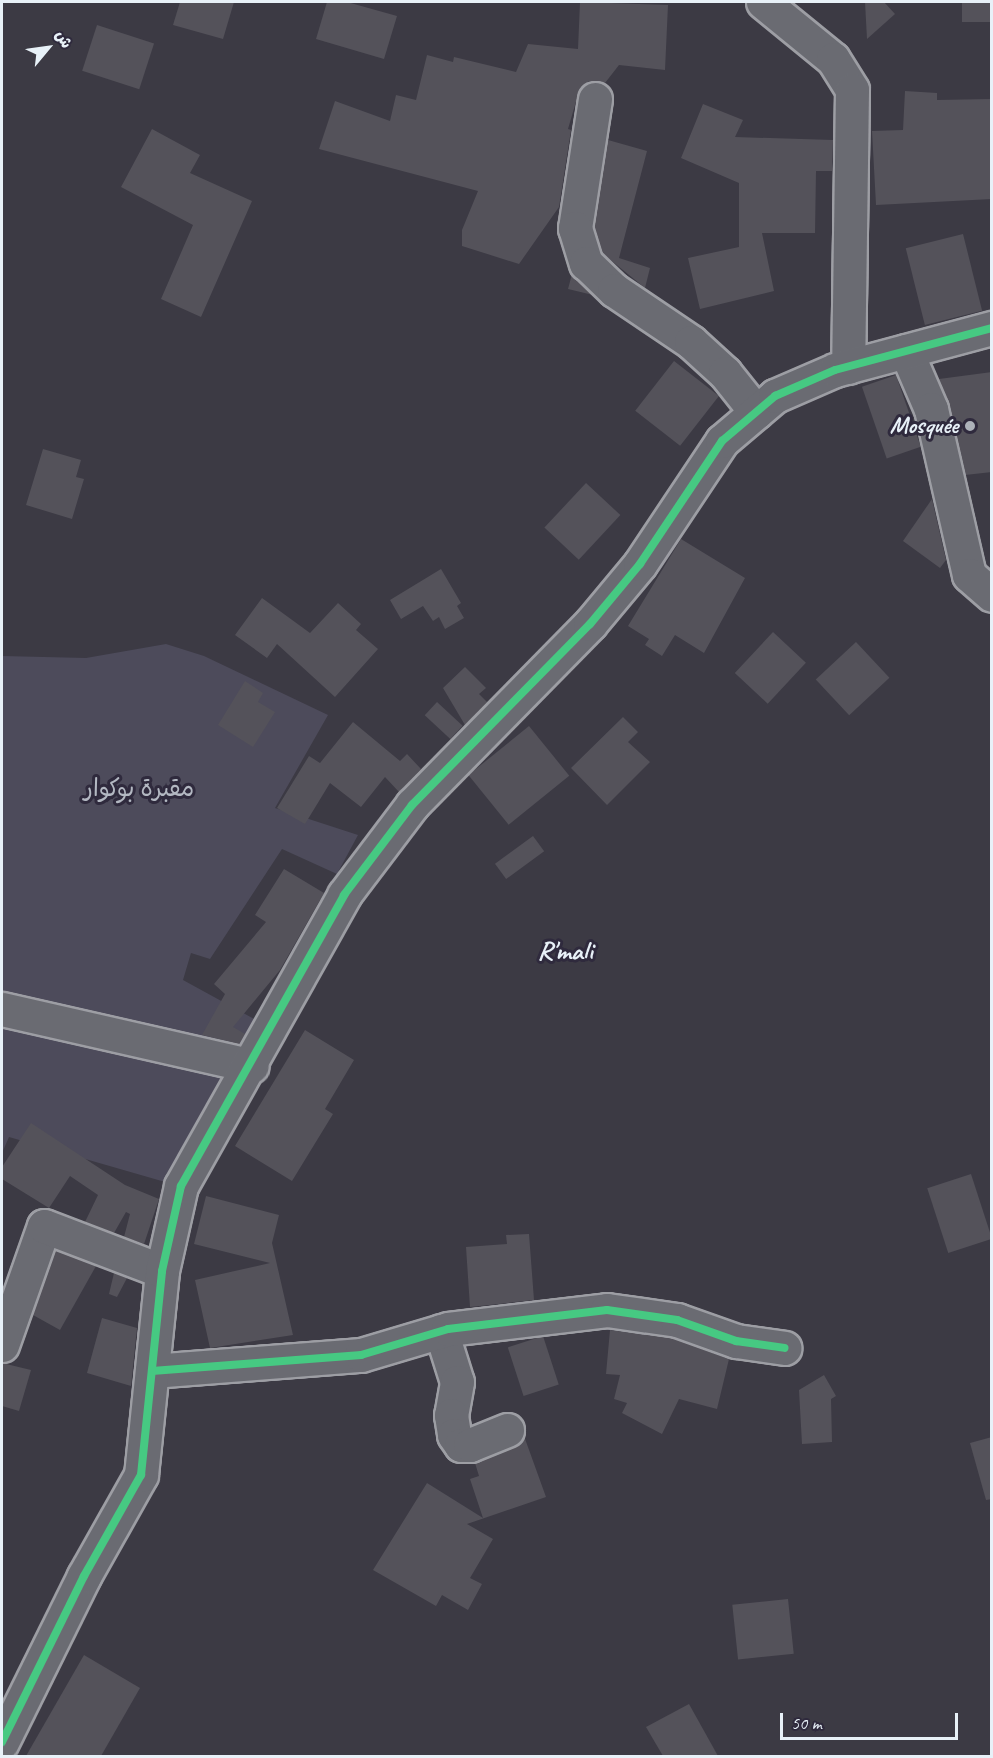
<!DOCTYPE html>
<html>
<head>
<meta charset="utf-8">
<style>
  body { margin:0 }
  #map { position:relative; width:993px; height:1758px; overflow:hidden; background:#3c3a44; font-family:Caveat,"Playpen Sans Arabic",sans-serif }
  div>[style] { position:absolute }
  .green>* { inset:0; background:#4d4b5b }
  .building>* { inset:0; background:#54525a; transform-origin:0 0 }
  .roads { filter:drop-shadow(2px 0 #9d9ea4) drop-shadow(-2px 0 #9d9ea4) drop-shadow(0 2px #9d9ea4) drop-shadow(0 -2px #9d9ea4) }
  .minor>* { height:33px; margin:-16.5px; padding:0 16.5px; transform-origin:16.5px; border-radius:16.5px; background:#6a6b72 }
  .cycleway>* { height:8px; margin:-4px; padding:0 4px; transform-origin:4px; border-radius:4px; background:#46c982 }
  .dots>* { width:16px; height:16px; translate:-50% -50%; box-sizing:border-box; border:3px solid #2f2a3d; border-radius:50% }
  span { translate:-50% -50%; white-space:nowrap; text-align:center; line-height:1.15; -webkit-text-stroke:6px #2f2a3d; paint-order:stroke }
  .poi-label { font-size:24px; color:#e8f1f8; font-weight:700 }
  .right { translate:-100% -50%; text-align:right }
  .park-label { font-size:24px; color:#b3b8c2 }
  .quarter-label { font-size:27px; color:#e8f1f8; font-weight:700 }
  .frame { position:absolute; inset:0; border:3px solid #e8f1f8; pointer-events:none }
  .north { position:absolute; left:18px; top:18px; width:60px; height:60px; -webkit-text-stroke:4px #2f2a3d; paint-order:stroke; rotate:61deg; font-size:16px; font-weight:700; line-height:24px; text-align:center; color:#e8f1f8 }
  .north::after { content:''; display:block; margin:auto; width:21px; height:27px; background:#e8f1f8; clip-path:polygon(50% 0,100% 100%,50% 72%,0 100%) }
  .scale { position:absolute; left:780px; top:1713px; width:178px; height:27px; box-sizing:border-box; border:3px solid #e8f1f8; border-top:0; padding-left:8px; font-size:18px; line-height:21px; white-space:nowrap; color:#e8f1f8; -webkit-text-stroke:4px #2f2a3d; paint-order:stroke }
</style>
</head>
<body>
<div id="map">
  <div class="green">
    <div style="clip-path:polygon(166px 644px,204px 656px,328px 715px,275px 808px,358px 835px,337px 874px,282px 849px,210px 959px,191px 953px,183px 980px,256px 1020px,172px 1184px,9px 1137px,2px 1153px,2px 656px,86px 658px)"></div>
  </div>
  <div class="building">
    <div style="clip-path:polygon(180px 2px,234px 2px,223px 39px,173px 25px)"></div>
    <div style="clip-path:polygon(327px 2px,347px 2px,397px 16px,384px 59px,316px 39px)"></div>
    <div style="clip-path:polygon(580px 2px,668px 5px,665px 70px,619px 65px,605px 83px,589px 81px,580px 88px,568px 129px,571px 130px,559px 207px,519px 264px,462px 246px,462px 230px,478px 191px,319px 149px,335px 101px,390px 121px,396px 95px,416px 100px,427px 55px,453px 62px,454px 57px,516px 72px,528px 44px,578px 49px)"></div>
    <div style="clip-path:polygon(865px 2px,884px 2px,895px 14px,867px 39px)"></div>
    <div style="left:962px;top:2px;width:30px;height:20px"></div>
    <div style="left:97px;top:25px;width:60px;height:48px;rotate:18deg"></div>
    <div style="clip-path:polygon(905px 91px,937px 93px,937px 100px,992px 99px,992px 199px,876px 205px,872px 131px,903px 130px)"></div>
    <div style="clip-path:polygon(703px 104px,743px 120px,735px 137px,833px 140px,832px 171px,816px 171px,815px 233px,762px 233px,774px 291px,700px 309px,688px 258px,739px 247px,739px 183px,681px 158px)"></div>
    <div style="clip-path:polygon(152px 129px,200px 155px,190px 173px,252px 201px,201px 317px,161px 299px,193px 225px,121px 187px)"></div>
    <div style="clip-path:polygon(608px 140px,647px 151px,619px 258px,650px 268px,645px 288px,602px 253px,594px 227px)"></div>
    <div style="left:963px;top:234px;width:79px;height:59px;rotate:76deg"></div>
    <div style="clip-path:polygon(572px 274px,573px 276px,593px 295px,568px 289px)"></div>
    <div style="left:674px;top:361px;width:57px;height:63px;rotate:38deg"></div>
    <div style="clip-path:polygon(992px 372px,992px 472px,965px 475px,939px 379px)"></div>
    <div style="left:896px;top:375px;width:76px;height:36px;rotate:71deg"></div>
    <div style="clip-path:polygon(43px 449px,81px 460px,76px 477px,84px 479px,72px 519px,26px 505px)"></div>
    <div style="left:586px;top:483px;width:47px;height:61px;rotate:43deg"></div>
    <div style="clip-path:polygon(932px 499px,946px 560px,940px 568px,903px 541px)"></div>
    <div style="clip-path:polygon(681px 539px,745px 578px,704px 653px,675px 635px,662px 656px,645px 645px,649px 639px,628px 626px)"></div>
    <div style="clip-path:polygon(441px 569px,461px 603px,457px 606px,464px 618px,445px 629px,439px 617px,433px 621px,423px 606px,401px 619px,390px 600px)"></div>
    <div style="clip-path:polygon(262px 598px,310px 633px,338px 603px,361px 624px,356px 630px,378px 649px,335px 697px,277px 644px,267px 658px,235px 635px)"></div>
    <div style="left:773px;top:632px;width:45px;height:56px;rotate:43deg"></div>
    <div style="left:856px;top:642px;width:49px;height:55px;rotate:47deg"></div>
    <div style="clip-path:polygon(465px 667px,486px 688px,479px 694px,487px 702px,465px 725px,443px 688px)"></div>
    <div style="clip-path:polygon(245px 681px,263px 693px,258px 702px,275px 712px,253px 747px,218px 725px)"></div>
    <div style="left:437px;top:702px;width:35px;height:18px;rotate:43deg"></div>
    <div style="clip-path:polygon(623px 717px,638px 732px,628px 742px,650px 762px,607px 805px,571px 768px)"></div>
    <div style="clip-path:polygon(353px 722px,400px 761px,407px 754px,421px 769px,399px 792px,385px 777px,361px 807px,330px 783px,305px 824px,277px 808px,309px 756px,320px 763px)"></div>
    <div style="left:529px;top:726px;width:64px;height:78px;rotate:51deg"></div>
    <div style="left:533px;top:836px;width:19px;height:47px;rotate:54deg"></div>
    <div style="clip-path:polygon(284px 869px,324px 893px,280px 970px,233px 1027px,245px 1034px,239px 1044px,202px 1035px,225px 994px,214px 984px,266px 922px,255px 915px)"></div>
    <div style="clip-path:polygon(305px 1030px,354px 1060px,325px 1109px,333px 1114px,292px 1181px,235px 1146px)"></div>
    <div style="clip-path:polygon(31px 1123px,125px 1185px,159px 1199px,144px 1244px,124px 1237px,130px 1214px,126px 1212px,114px 1233px,85px 1222px,98px 1195px,70px 1176px,49px 1208px,2px 1179px,2px 1167px)"></div>
    <div style="left:971px;top:1174px;width:68px;height:46px;rotate:72deg"></div>
    <div style="clip-path:polygon(206px 1196px,279px 1215px,272px 1243px,293px 1335px,210px 1348px,195px 1280px,270px 1263px,194px 1244px)"></div>
    <div style="clip-path:polygon(529px 1234px,534px 1300px,470px 1307px,466px 1247px,507px 1244px,506px 1235px)"></div>
    <div style="clip-path:polygon(55px 1250px,96px 1266px,60px 1330px,33px 1315px)"></div>
    <div style="clip-path:polygon(114px 1273px,127px 1278px,117px 1297px,109px 1294px)"></div>
    <div style="clip-path:polygon(102px 1318px,137px 1328px,131px 1386px,87px 1373px)"></div>
    <div style="clip-path:polygon(610px 1330px,672px 1338px,729px 1359px,717px 1409px,679px 1399px,662px 1434px,622px 1413px,627px 1403px,614px 1399px,620px 1375px,606px 1374px)"></div>
    <div style="left:543px;top:1336px;width:51px;height:37px;rotate:72deg"></div>
    <div style="clip-path:polygon(2px 1363px,31px 1370px,19px 1411px,2px 1406px)"></div>
    <div style="clip-path:polygon(824px 1375px,836px 1396px,831px 1399px,832px 1442px,802px 1444px,799px 1390px)"></div>
    <div style="clip-path:polygon(524px 1436px,546px 1497px,467px 1524px,493px 1539px,470px 1578px,482px 1584px,468px 1610px,442px 1595px,436px 1606px,373px 1570px,427px 1483px,483px 1518px,470px 1479px,479px 1476px,475px 1463px,514px 1447px)"></div>
    <div style="clip-path:polygon(992px 1437px,992px 1499px,986px 1500px,970px 1443px)"></div>
    <div style="left:788px;top:1599px;width:55px;height:56px;rotate:84deg"></div>
    <div style="clip-path:polygon(84px 1655px,140px 1688px,101px 1756px,26px 1756px)"></div>
    <div style="clip-path:polygon(689px 1704px,718px 1756px,663px 1756px,646px 1727px)"></div>
  </div>
  <div class="roads">
    <div class="minor">
      <div style="left:763px;top:2px;width:90px;rotate:39.2deg"></div>
      <div style="left:833px;top:59px;width:36px;rotate:58deg"></div>
      <div style="left:852px;top:90px;width:277px;rotate:90.8deg"></div>
      <div style="left:595px;top:99px;width:131px;rotate:98.8deg"></div>
      <div style="left:575px;top:228px;width:37px;rotate:73deg"></div>
      <div style="left:586px;top:263px;width:39px;rotate:44deg"></div>
      <div style="left:614px;top:290px;width:93px;rotate:34deg"></div>
      <div style="left:691px;top:342px;width:46px;rotate:42.4deg"></div>
      <div style="left:725px;top:373px;width:50px;rotate:51.5deg"></div>
      <div style="left:906px;top:351px;width:63px;rotate:66.7deg"></div>
      <div style="left:931px;top:409px;width:170px;rotate:77.1deg"></div>
      <div style="left:969px;top:575px;width:30px;rotate:41deg"></div>
      <div style="left:2px;top:1009px;width:256px;rotate:12.8deg"></div>
      <div style="left:441px;top:1331px;width:53px;rotate:72.6deg"></div>
      <div style="left:457px;top:1382px;width:34px;rotate:100deg"></div>
      <div style="left:451px;top:1415px;width:20px;rotate:81deg"></div>
      <div style="left:454px;top:1435px;width:12px;rotate:55deg"></div>
      <div style="left:461px;top:1445px;width:9px"></div>
      <div style="left:470px;top:1445px;width:40px;rotate:-22deg"></div>
      <div style="left:2px;top:1345px;width:126px;rotate:-70.6deg"></div>
      <div style="left:44px;top:1226px;width:126px;rotate:20.9deg"></div>
      <div style="left:152px;top:1371px;width:210px;rotate:-4.4deg"></div>
      <div style="left:361px;top:1355px;width:91px;rotate:-16.6deg"></div>
      <div style="left:448px;top:1329px;width:160px;rotate:-6.8deg"></div>
      <div style="left:607px;top:1310px;width:71px;rotate:8.1deg"></div>
      <div style="left:677px;top:1320px;width:63px;rotate:19.6deg"></div>
      <div style="left:736px;top:1341px;width:49px;rotate:8.1deg"></div>
      <div style="left:2px;top:1742px;width:185px;rotate:-63.7deg"></div>
      <div style="left:84px;top:1576px;width:116px;rotate:-60.6deg"></div>
      <div style="left:141px;top:1475px;width:205px;rotate:-84.1deg"></div>
      <div style="left:162px;top:1271px;width:87px;rotate:-77.4deg"></div>
      <div style="left:181px;top:1186px;width:334px;rotate:-60.7deg"></div>
      <div style="left:344px;top:895px;width:113px;rotate:-52.9deg"></div>
      <div style="left:412px;top:805px;width:254px;rotate:-45.5deg"></div>
      <div style="left:590px;top:624px;width:78px;rotate:-50.2deg"></div>
      <div style="left:640px;top:564px;width:148px;rotate:-56.3deg"></div>
      <div style="left:722px;top:441px;width:70px;rotate:-40.3deg"></div>
      <div style="left:775px;top:396px;width:65px;rotate:-23.4deg"></div>
      <div style="left:835px;top:370px;width:163px;rotate:-15deg"></div>
    </div>
  </div>
  <div class="cycleway">
    <div style="left:152px;top:1371px;width:210px;rotate:-4.4deg"></div>
    <div style="left:361px;top:1355px;width:91px;rotate:-16.6deg"></div>
    <div style="left:448px;top:1329px;width:160px;rotate:-6.8deg"></div>
    <div style="left:607px;top:1310px;width:71px;rotate:8.1deg"></div>
    <div style="left:677px;top:1320px;width:63px;rotate:19.6deg"></div>
    <div style="left:736px;top:1341px;width:49px;rotate:8.1deg"></div>
    <div style="left:2px;top:1742px;width:185px;rotate:-63.7deg"></div>
    <div style="left:84px;top:1576px;width:116px;rotate:-60.6deg"></div>
    <div style="left:141px;top:1475px;width:205px;rotate:-84.1deg"></div>
    <div style="left:162px;top:1271px;width:87px;rotate:-77.4deg"></div>
    <div style="left:181px;top:1186px;width:334px;rotate:-60.7deg"></div>
    <div style="left:344px;top:895px;width:113px;rotate:-52.9deg"></div>
    <div style="left:412px;top:805px;width:254px;rotate:-45.5deg"></div>
    <div style="left:590px;top:624px;width:78px;rotate:-50.2deg"></div>
    <div style="left:640px;top:564px;width:148px;rotate:-56.3deg"></div>
    <div style="left:722px;top:441px;width:70px;rotate:-40.3deg"></div>
    <div style="left:775px;top:396px;width:65px;rotate:-23.4deg"></div>
    <div style="left:835px;top:370px;width:163px;rotate:-15deg"></div>
  </div>
  <div class="dots">
    <div style="left:970px;top:426px;background:#acb1b9"></div>
  </div>
  <div class="poi-label">
    <span class="right" style="left:958px;top:426px">Mosquée</span>
  </div>
  <div class="park-label">
    <span style="left:139px;top:789px">مقبرة بوكوار</span>
  </div>
  <div class="quarter-label">
    <span style="left:565px;top:951px">R'mali</span>
  </div>
  <div class="frame"></div>
  <div class="north">ش</div>
  <div class="scale">50 m</div>
</div>
</body>
</html>
